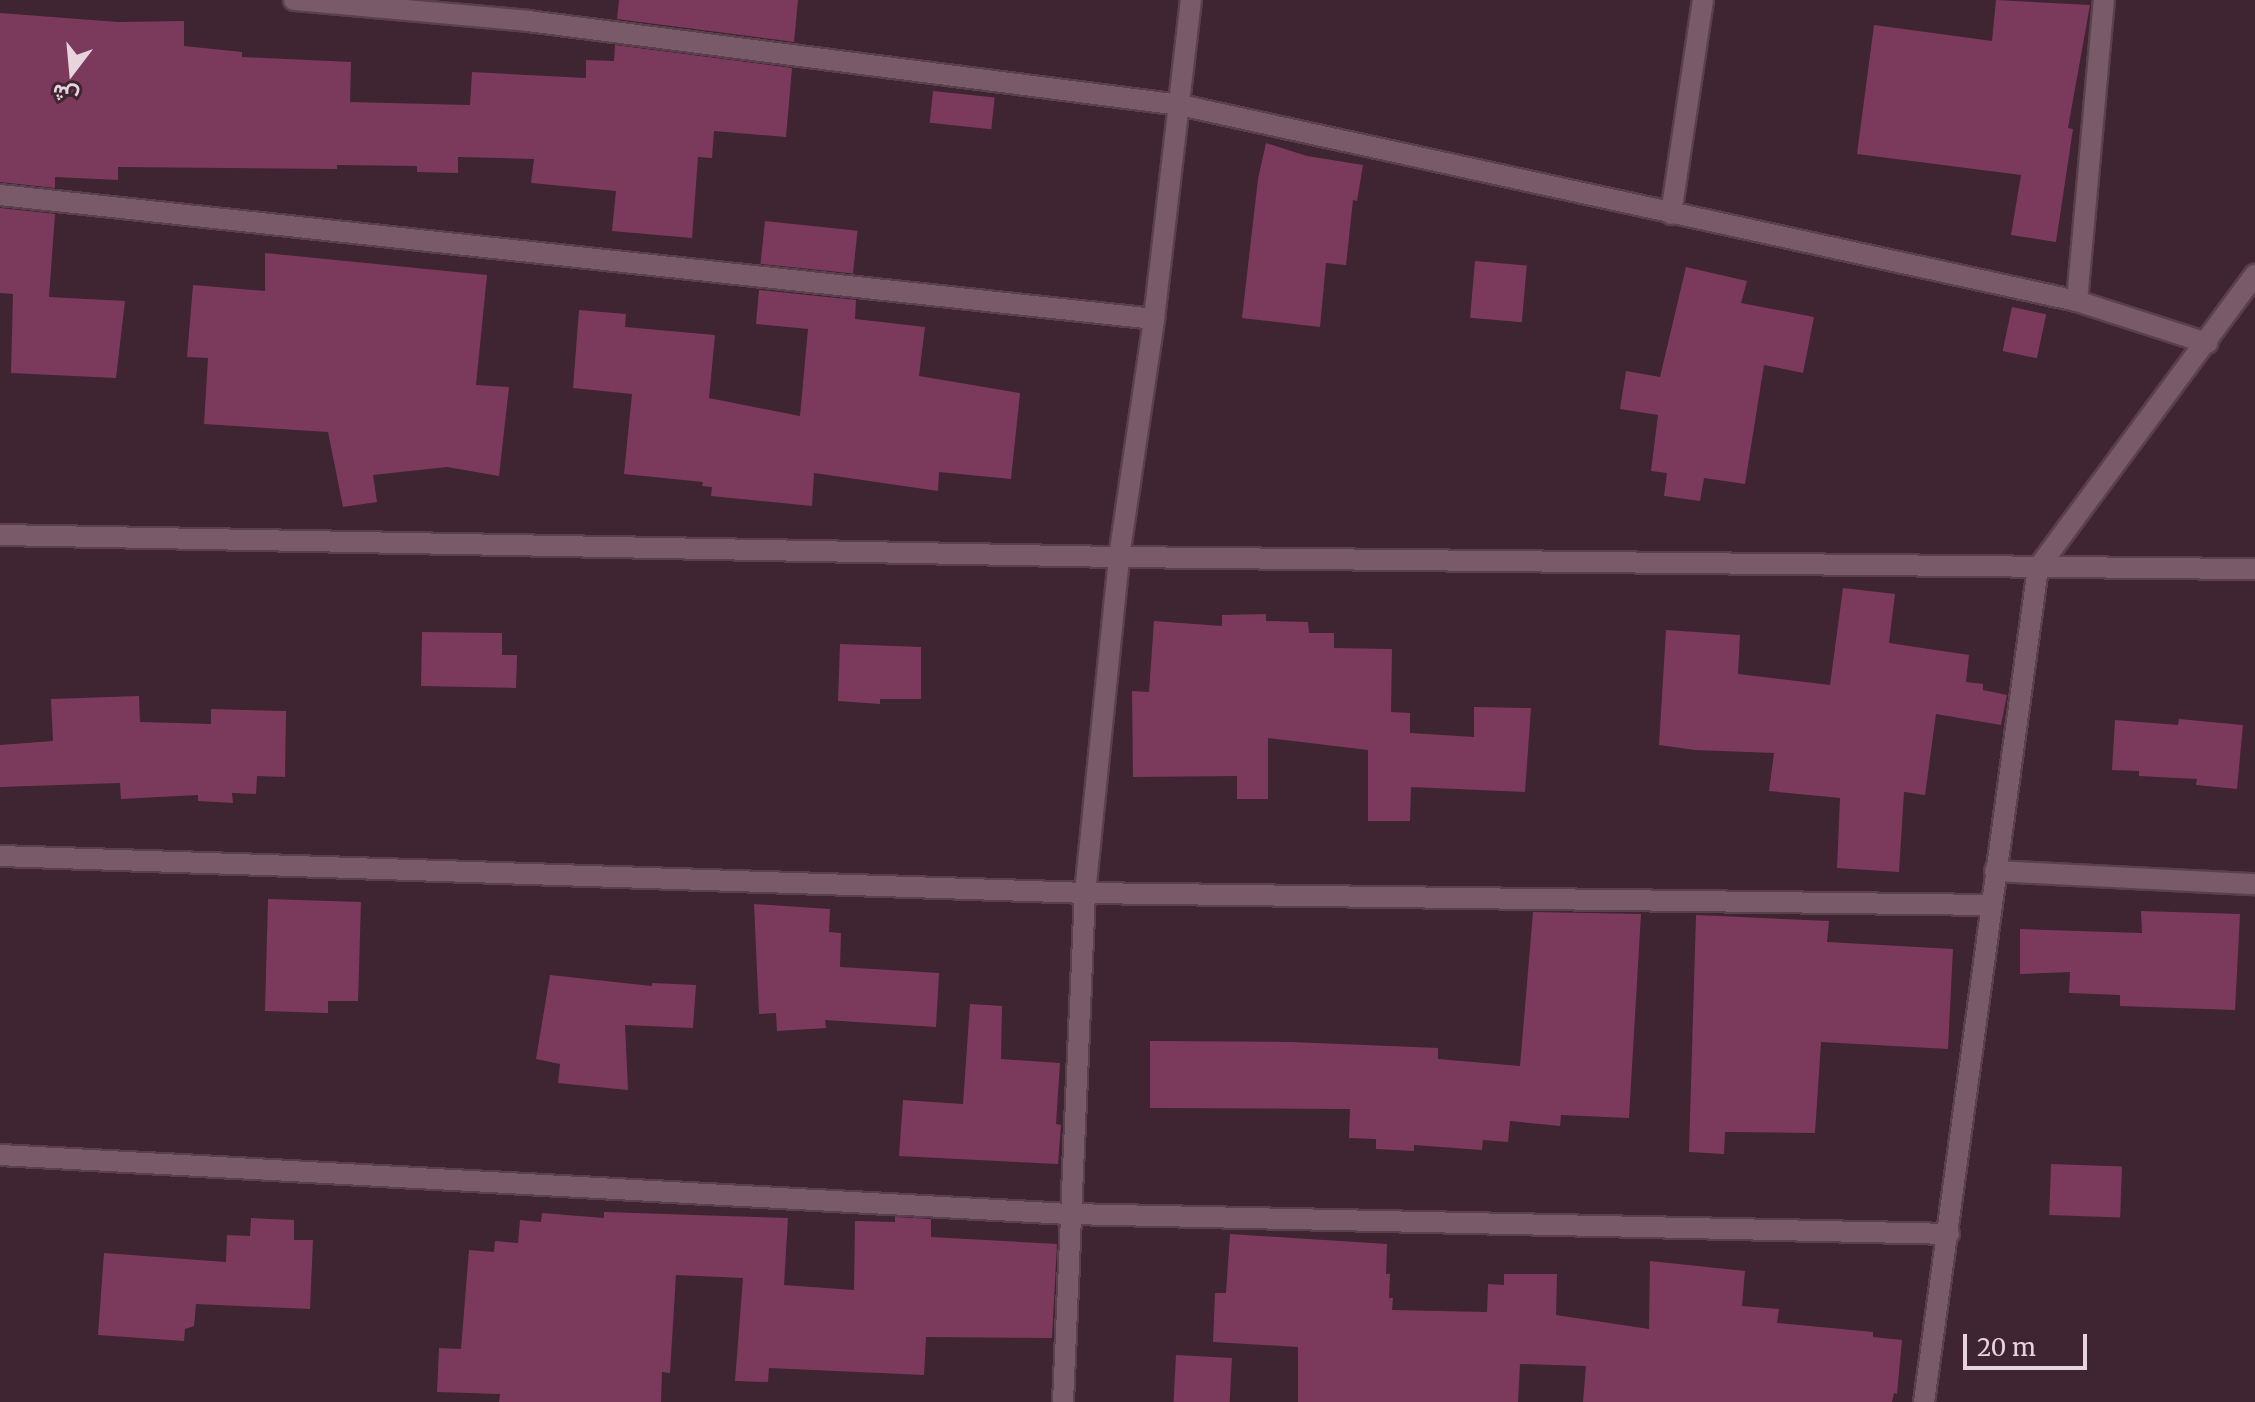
<!DOCTYPE html>
<html>
<head>
<meta charset="utf-8">
<style>
  body { margin:0 }
  #map { position:relative; width:2255px; height:1402px; overflow:hidden; background:#3f2431; font-family:Merriweather,Vazirmatn,serif }
  div>[style] { position:absolute }
  .building>* { inset:0; background:#7b3a5c; transform-origin:0 0 }
  .roads { filter:drop-shadow(2px 0 #5a404c) drop-shadow(-2px 0 #5a404c) drop-shadow(0 2px #5a404c) drop-shadow(0 -2px #5a404c) }
  .minor>* { height:20px; margin:-10px; padding:0 10px; transform-origin:10px; border-radius:10px; background:#795a68 }
  span { translate:-50% -50%; white-space:nowrap; text-align:center; line-height:1.15; -webkit-text-stroke:8px #3f2431; paint-order:stroke }
  .north { position:absolute; left:32px; top:32px; width:80px; height:80px; -webkit-text-stroke:6px #3f2431; paint-order:stroke; rotate:196deg; font-size:22px; font-weight:700; line-height:32px; text-align:center; color:#e7d4dc }
  .north::after { content:''; display:block; margin:auto; width:28px; height:36px; background:#e7d4dc; clip-path:polygon(50% 0,100% 100%,50% 72%,0 100%) }
  .scale { position:absolute; left:1963px; top:1334px; width:124px; height:36px; box-sizing:border-box; border:4px solid #e7d4dc; border-top:0; padding-left:10px; font-size:24px; line-height:28px; white-space:nowrap; color:#e7d4dc; -webkit-text-stroke:6px #3f2431; paint-order:stroke }
</style>
</head>
<body>
<div id="map">
  <div class="building">
    <div style="clip-path:polygon(619px 0,798px 0,794px 42px,617px 19px)"></div>
    <div style="clip-path:polygon(1996px 0,2090px 5px,2068px 128px,2073px 129px,2056px 242px,2011px 235px,2021px 175px,1857px 154px,1874px 25px,1992px 41px)"></div>
    <div style="clip-path:polygon(0 13px,118px 22px,184px 21px,184px 46px,242px 52px,242px 57px,351px 62px,350px 102px,470px 105px,472px 72px,586px 78px,586px 60px,614px 61px,615px 45px,792px 68px,786px 137px,714px 131px,712px 158px,698px 157px,692px 238px,612px 231px,616px 191px,531px 183px,534px 159px,458px 157px,458px 173px,417px 172px,417px 166px,337px 165px,337px 169px,118px 167px,118px 180px,55px 177px,55px 188px,0 182px)"></div>
    <div style="left:933px;top:91px;width:62px;height:32px;rotate:6deg"></div>
    <div style="clip-path:polygon(1266px 143px,1307px 156px,1363px 165px,1357px 201px,1353px 200px,1346px 265px,1326px 263px,1320px 327px,1242px 318px,1258px 179px)"></div>
    <div style="clip-path:polygon(0 208px,55px 214px,49px 297px,125px 301px,116px 378px,11px 373px,13px 294px,0 293px)"></div>
    <div style="left:765px;top:221px;width:93px;height:43px;rotate:6deg"></div>
    <div style="clip-path:polygon(265px 253px,487px 275px,476px 385px,509px 387px,499px 476px,447px 467px,373px 475px,377px 502px,343px 507px,328px 432px,204px 424px,208px 358px,187px 357px,193px 285px,265px 291px)"></div>
    <div style="left:1475px;top:261px;width:52px;height:57px;rotate:5deg"></div>
    <div style="clip-path:polygon(1686px 267px,1747px 281px,1741px 303px,1814px 317px,1803px 373px,1764px 365px,1745px 484px,1704px 478px,1700px 501px,1664px 496px,1667px 473px,1651px 471px,1658px 415px,1620px 409px,1626px 371px,1660px 377px)"></div>
    <div style="clip-path:polygon(759px 290px,856px 300px,855px 319px,925px 327px,919px 376px,1020px 393px,1011px 479px,939px 472px,938px 491px,814px 473px,812px 506px,711px 496px,712px 487px,702px 486px,703px 482px,624px 474px,632px 394px,573px 388px,579px 310px,626px 314px,625px 327px,715px 335px,709px 398px,800px 416px,808px 329px,756px 324px)"></div>
    <div style="left:2012px;top:307px;width:35px;height:45px;rotate:12deg"></div>
    <div style="clip-path:polygon(1843px 588px,1895px 594px,1889px 643px,1969px 655px,1966px 682px,1983px 684px,1983px 690px,2007px 695px,2001px 725px,1936px 714px,1925px 795px,1904px 792px,1899px 872px,1837px 868px,1840px 798px,1769px 791px,1774px 753px,1695px 750px,1659px 745px,1666px 630px,1740px 635px,1738px 674px,1830px 685px)"></div>
    <div style="clip-path:polygon(1266px 614px,1266px 621px,1308px 622px,1309px 633px,1334px 633px,1334px 648px,1392px 649px,1391px 712px,1410px 713px,1410px 733px,1474px 737px,1474px 707px,1531px 708px,1525px 792px,1411px 787px,1410px 821px,1368px 821px,1368px 750px,1268px 738px,1268px 799px,1237px 799px,1237px 776px,1133px 777px,1132px 691px,1149px 692px,1154px 621px,1222px 626px,1222px 615px)"></div>
    <div style="clip-path:polygon(422px 632px,502px 633px,502px 655px,517px 655px,516px 688px,421px 686px)"></div>
    <div style="clip-path:polygon(840px 644px,921px 647px,921px 699px,880px 699px,880px 704px,838px 701px)"></div>
    <div style="clip-path:polygon(139px 696px,140px 722px,211px 724px,211px 709px,286px 711px,285px 777px,257px 776px,256px 794px,232px 793px,233px 803px,198px 801px,198px 795px,121px 799px,120px 783px,0 787px,0 745px,53px 741px,51px 699px)"></div>
    <div style="clip-path:polygon(2179px 719px,2243px 725px,2237px 789px,2196px 785px,2197px 779px,2139px 776px,2139px 771px,2112px 770px,2115px 720px,2178px 725px)"></div>
    <div style="clip-path:polygon(268px 899px,361px 902px,358px 1001px,328px 1001px,328px 1013px,265px 1011px)"></div>
    <div style="clip-path:polygon(754px 904px,830px 909px,829px 932px,841px 933px,840px 967px,939px 973px,936px 1027px,825px 1020px,826px 1028px,777px 1031px,776px 1013px,759px 1014px)"></div>
    <div style="clip-path:polygon(2141px 911px,2240px 914px,2235px 1010px,2120px 1006px,2120px 995px,2069px 993px,2070px 972px,2020px 974px,2020px 929px,2142px 933px)"></div>
    <div style="clip-path:polygon(1533px 912px,1641px 914px,1629px 1118px,1561px 1115px,1560px 1126px,1510px 1121px,1508px 1142px,1483px 1140px,1482px 1150px,1414px 1145px,1414px 1151px,1376px 1149px,1376px 1139px,1349px 1138px,1350px 1109px,1150px 1108px,1150px 1041px,1291px 1042px,1438px 1048px,1438px 1059px,1520px 1066px)"></div>
    <div style="clip-path:polygon(1696px 915px,1829px 921px,1827px 942px,1953px 949px,1948px 1049px,1821px 1042px,1815px 1133px,1725px 1132px,1724px 1154px,1689px 1152px)"></div>
    <div style="clip-path:polygon(550px 975px,652px 986px,652px 983px,696px 985px,693px 1028px,625px 1025px,628px 1090px,558px 1083px,560px 1064px,536px 1059px)"></div>
    <div style="clip-path:polygon(970px 1004px,1002px 1006px,1001px 1059px,1060px 1063px,1056px 1124px,1061px 1125px,1058px 1164px,899px 1156px,903px 1100px,963px 1104px)"></div>
    <div style="left:2051px;top:1164px;width:71px;height:51px;rotate:2deg"></div>
    <div style="clip-path:polygon(604px 1212px,788px 1218px,784px 1285px,854px 1290px,855px 1221px,895px 1222px,895px 1217px,931px 1219px,931px 1237px,1057px 1244px,1052px 1338px,926px 1337px,924px 1375px,769px 1368px,768px 1382px,735px 1381px,743px 1278px,676px 1275px,670px 1373px,662px 1372px,661px 1402px,499px 1402px,500px 1394px,437px 1392px,439px 1348px,461px 1349px,469px 1250px,494px 1252px,495px 1241px,518px 1243px,520px 1220px,541px 1222px,542px 1213px,604px 1218px)"></div>
    <div style="clip-path:polygon(251px 1218px,294px 1220px,294px 1240px,313px 1240px,310px 1309px,196px 1304px,194px 1326px,185px 1329px,184px 1341px,98px 1335px,104px 1253px,226px 1262px,227px 1235px,250px 1236px)"></div>
    <div style="clip-path:polygon(1230px 1234px,1387px 1244px,1386px 1274px,1390px 1274px,1389px 1298px,1393px 1298px,1392px 1310px,1487px 1312px,1488px 1284px,1504px 1285px,1504px 1274px,1557px 1274px,1556px 1315px,1649px 1329px,1650px 1261px,1745px 1271px,1742px 1306px,1779px 1309px,1777px 1323px,1873px 1332px,1873px 1337px,1902px 1340px,1897px 1394px,1894px 1393px,1892px 1402px,1583px 1402px,1586px 1366px,1520px 1364px,1518px 1402px,1298px 1402px,1298px 1347px,1213px 1342px,1215px 1293px,1226px 1293px)"></div>
    <div style="left:1176px;top:1355px;width:56px;height:47px;rotate:3deg"></div>
  </div>
  <div class="roads">
    <div class="minor">
      <div style="left:294px;top:0;width:235px;rotate:5.1deg"></div>
      <div style="left:528px;top:21px;width:657px;rotate:7.34deg"></div>
      <div style="left:1180px;top:105px;width:918px;rotate:12.33deg"></div>
      <div style="left:2077px;top:301px;width:137px;rotate:17.9deg"></div>
      <div style="left:0;top:195px;width:1161px;rotate:6.13deg"></div>
      <div style="left:1671px;top:214px;width:216px;rotate:-81.5deg"></div>
      <div style="left:2077px;top:301px;width:302px;rotate:-84.9deg"></div>
      <div style="left:0;top:535px;width:1119px;rotate:1.13deg"></div>
      <div style="left:1119px;top:557px;width:1136px;rotate:0.61deg"></div>
      <div style="left:0;top:856px;width:1086px;rotate:1.95deg"></div>
      <div style="left:1085px;top:893px;width:905px;rotate:0.76deg"></div>
      <div style="left:1995px;top:871px;width:260px;rotate:2.9deg"></div>
      <div style="left:0;top:1155px;width:1072px;rotate:3.16deg"></div>
      <div style="left:1070px;top:1214px;width:879px;rotate:1.3deg"></div>
      <div style="left:1063px;top:1402px;width:509px;rotate:-87.53deg"></div>
      <div style="left:1085px;top:893px;width:338px;rotate:-84.2deg"></div>
      <div style="left:1119px;top:557px;width:241px;rotate:-81.6deg"></div>
      <div style="left:1154px;top:319px;width:321px;rotate:-83.4deg"></div>
      <div style="left:1924px;top:1402px;width:842px;rotate:-82.22deg"></div>
      <div style="left:2038px;top:568px;width:365px;rotate:-53.5deg"></div>
    </div>
  </div>
  <div class="north">ش</div>
  <div class="scale">20 m</div>
</div>
</body>
</html>
